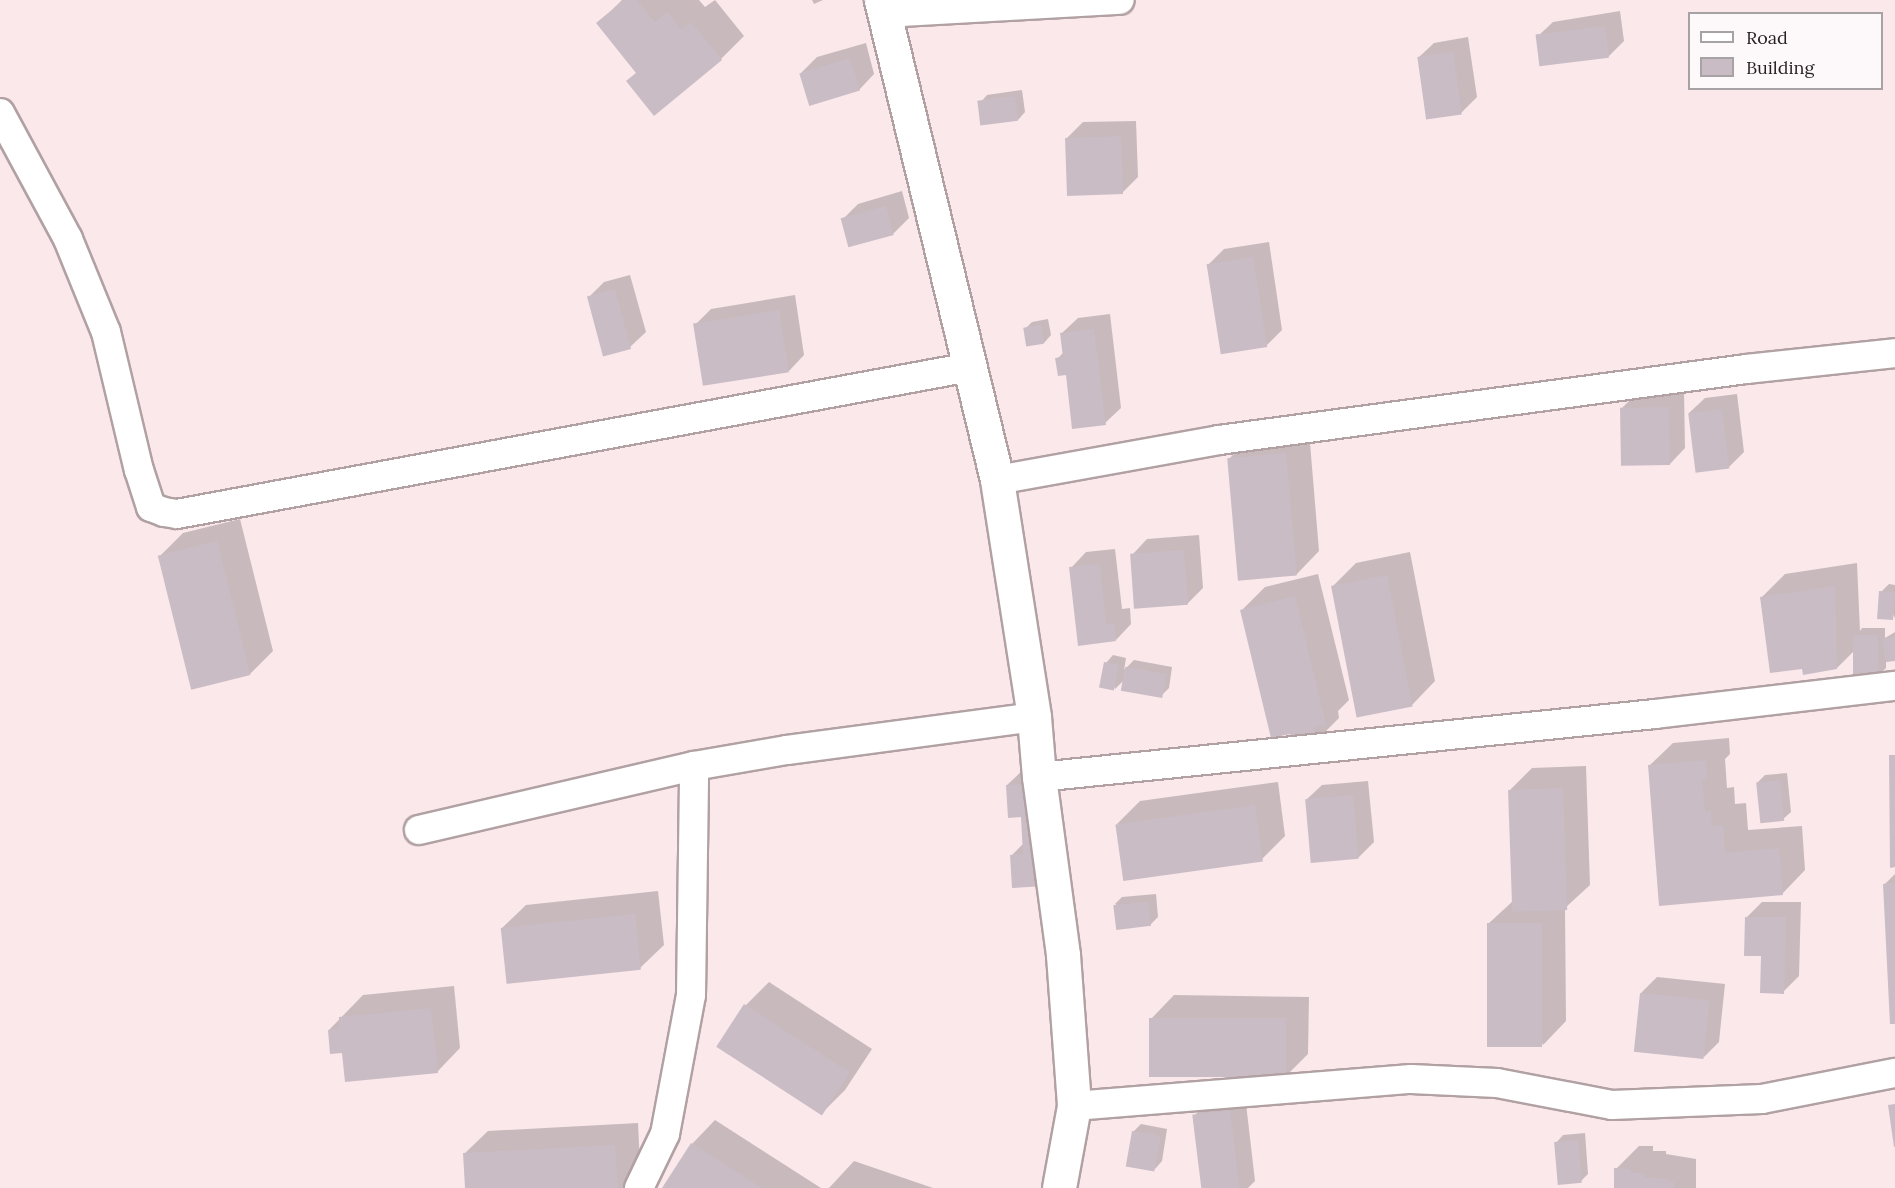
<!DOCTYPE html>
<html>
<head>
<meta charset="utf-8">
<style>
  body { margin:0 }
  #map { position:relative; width:1895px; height:1188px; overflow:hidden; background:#fae8eb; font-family:Lora,serif }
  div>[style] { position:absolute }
  .shadow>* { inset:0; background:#0003 }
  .building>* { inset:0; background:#cabcc5; transform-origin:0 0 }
  .roads { filter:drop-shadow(2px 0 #b1a1a3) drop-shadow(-2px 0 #b1a1a3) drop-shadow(0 2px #b1a1a3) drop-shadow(0 -2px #b1a1a3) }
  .street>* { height:28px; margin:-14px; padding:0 14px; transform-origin:14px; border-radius:14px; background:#fff }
  .secondary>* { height:33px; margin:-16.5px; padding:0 16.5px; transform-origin:16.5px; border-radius:16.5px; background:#fff }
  span { translate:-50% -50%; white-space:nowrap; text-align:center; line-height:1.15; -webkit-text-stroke:4.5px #fdf9fa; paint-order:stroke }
  .legend { position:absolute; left:1688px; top:12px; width:195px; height:78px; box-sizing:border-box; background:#fdf9fa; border:2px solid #a7a2a3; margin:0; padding:8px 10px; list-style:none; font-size:18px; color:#261f20 }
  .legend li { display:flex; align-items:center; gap:12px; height:30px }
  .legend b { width:30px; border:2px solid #a7a2a3 }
</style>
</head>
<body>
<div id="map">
  <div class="shadow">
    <div style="clip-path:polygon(622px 0,699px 0,705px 7px,715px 0,744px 36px,721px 59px,655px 114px,638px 72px,598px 24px)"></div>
    <div style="clip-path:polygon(812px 0,823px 0,814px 4px)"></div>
    <div style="clip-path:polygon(1620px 11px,1624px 41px,1609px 56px,1537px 37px,1553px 22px)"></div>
    <div style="clip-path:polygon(1468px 37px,1477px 97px,1461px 113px,1418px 58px,1434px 43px)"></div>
    <div style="clip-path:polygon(866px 43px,874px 74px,859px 90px,801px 73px,817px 57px)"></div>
    <div style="clip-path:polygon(1022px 90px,1025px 112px,1018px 120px,980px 103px,987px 95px)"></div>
    <div style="clip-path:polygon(1136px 121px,1138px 177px,1122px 193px,1067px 138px,1083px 122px)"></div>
    <div style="clip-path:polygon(902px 191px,909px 218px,894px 233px,850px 246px,842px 220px,858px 204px)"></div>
    <div style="clip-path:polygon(1269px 242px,1282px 330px,1267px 345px,1209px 264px,1224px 249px)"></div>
    <div style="clip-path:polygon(630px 275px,646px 332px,630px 347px,589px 297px,604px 282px)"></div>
    <div style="clip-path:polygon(795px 295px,804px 355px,789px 371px,695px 325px,711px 309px)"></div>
    <div style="clip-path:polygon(1110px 314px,1121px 408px,1105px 423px,1057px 359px,1064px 352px,1062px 333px,1078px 318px)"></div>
    <div style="clip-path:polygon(1048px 319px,1051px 335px,1044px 343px,1024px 330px,1032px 322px)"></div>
    <div style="clip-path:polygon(1684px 392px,1685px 448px,1670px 464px,1621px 409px,1637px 393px)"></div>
    <div style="clip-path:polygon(1737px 394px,1744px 452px,1729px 467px,1689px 413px,1705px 398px)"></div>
    <div style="clip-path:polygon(1309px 431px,1319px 551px,1296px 575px,1229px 459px,1252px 435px)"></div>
    <div style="clip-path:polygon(240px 519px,273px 651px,250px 674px,160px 556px,183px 533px)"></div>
    <div style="clip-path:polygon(1199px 535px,1203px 588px,1187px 604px,1132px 555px,1147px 539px)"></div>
    <div style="clip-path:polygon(1115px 549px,1122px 609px,1130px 608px,1131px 624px,1116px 640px,1071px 568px,1086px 552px)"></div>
    <div style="clip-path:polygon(1410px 552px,1435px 681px,1412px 705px,1333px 586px,1356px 563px)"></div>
    <div style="clip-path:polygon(1857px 563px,1860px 631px,1862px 628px,1885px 628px,1885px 638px,1895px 632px,1895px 659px,1886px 660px,1886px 668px,1878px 676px,1855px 650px,1837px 668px,1762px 597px,1785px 574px)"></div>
    <div style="clip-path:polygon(1318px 574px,1349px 700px,1338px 711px,1339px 718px,1316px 741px,1291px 732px,1242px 610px,1265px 587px)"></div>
    <div style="clip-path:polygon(1889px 584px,1895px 585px,1895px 618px,1881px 592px)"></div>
    <div style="clip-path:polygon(1113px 655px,1126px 658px,1124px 670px,1134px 660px,1172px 667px,1169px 688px,1161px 696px,1125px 679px,1115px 689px,1106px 663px)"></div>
    <div style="clip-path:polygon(1729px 738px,1730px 754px,1725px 759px,1727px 788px,1734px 787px,1735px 804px,1746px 803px,1748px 830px,1802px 826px,1805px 870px,1782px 894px,1660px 904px,1649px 766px,1673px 743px)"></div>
    <div style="clip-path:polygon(1586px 766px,1590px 885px,1565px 908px,1566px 1021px,1543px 1045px,1488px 924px,1513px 901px,1509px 791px,1532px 768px)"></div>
    <div style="clip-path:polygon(1023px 770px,1059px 869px,1011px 856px,1024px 843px,1023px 816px,1007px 785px)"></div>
    <div style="clip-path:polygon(1787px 773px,1791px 812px,1783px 819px,1757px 783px,1765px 775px)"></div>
    <div style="clip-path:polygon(1368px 781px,1374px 842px,1358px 858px,1306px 800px,1322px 785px)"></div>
    <div style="clip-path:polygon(1278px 782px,1285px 836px,1262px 859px,1117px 824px,1140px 801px)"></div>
    <div style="clip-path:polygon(1895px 874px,1895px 1023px,1885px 884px)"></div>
    <div style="clip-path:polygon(658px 891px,664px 945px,640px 968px,502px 928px,526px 905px)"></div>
    <div style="clip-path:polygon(1156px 894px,1158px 917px,1150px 925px,1115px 904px,1122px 897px)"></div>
    <div style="clip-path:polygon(1762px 902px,1801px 902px,1799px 976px,1783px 992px,1762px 955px,1747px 917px)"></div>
    <div style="clip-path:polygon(1657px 977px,1725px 984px,1719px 1042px,1704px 1057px,1641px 993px)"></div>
    <div style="clip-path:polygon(769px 982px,872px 1049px,845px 1090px,822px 1113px,718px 1047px,746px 1005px)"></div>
    <div style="clip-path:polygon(454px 986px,460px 1048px,437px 1072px,343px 1051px,329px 1030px,363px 995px)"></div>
    <div style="clip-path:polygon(1174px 995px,1309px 997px,1308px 1054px,1285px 1077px,1151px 1019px)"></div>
    <div style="clip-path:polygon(1245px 1095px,1255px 1181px,1248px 1188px,1202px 1188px,1194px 1116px,1210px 1100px)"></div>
    <div style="clip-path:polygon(715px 1120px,821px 1188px,664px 1188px,692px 1144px)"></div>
    <div style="clip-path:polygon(638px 1123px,641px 1185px,639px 1188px,466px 1188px,464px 1154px,488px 1131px)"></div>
    <div style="clip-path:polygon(1141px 1124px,1167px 1129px,1162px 1161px,1155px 1169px,1133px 1132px)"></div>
    <div style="clip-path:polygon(1585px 1133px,1588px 1174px,1581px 1181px,1556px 1143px,1563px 1135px)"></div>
    <div style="clip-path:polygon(1639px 1146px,1653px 1146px,1653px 1151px,1666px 1151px,1666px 1154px,1696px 1159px,1696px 1188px,1615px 1188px,1616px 1169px)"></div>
    <div style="clip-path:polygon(854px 1161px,933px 1188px,829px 1188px)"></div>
  </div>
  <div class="building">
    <div style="clip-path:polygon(624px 0,636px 0,655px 22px,667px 12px,681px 29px,691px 22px,722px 60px,654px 116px,626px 81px,636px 73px,596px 23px)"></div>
    <div style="left:1605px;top:26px;width:32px;height:70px;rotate:83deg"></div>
    <div style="left:1453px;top:52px;width:63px;height:36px;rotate:82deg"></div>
    <div style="left:850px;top:58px;width:34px;height:53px;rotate:73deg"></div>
    <div style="left:1015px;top:96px;width:25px;height:38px;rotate:83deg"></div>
    <div style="left:1121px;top:136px;width:58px;height:56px;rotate:88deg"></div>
    <div style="left:886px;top:206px;width:30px;height:47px;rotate:75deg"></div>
    <div style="left:1253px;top:257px;width:91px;height:47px;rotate:81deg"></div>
    <div style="left:615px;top:289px;width:62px;height:29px;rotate:75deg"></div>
    <div style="left:779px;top:310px;width:63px;height:87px;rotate:81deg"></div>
    <div style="left:1041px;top:325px;width:19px;height:18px;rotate:81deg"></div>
    <div style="clip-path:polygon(1094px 329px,1106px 425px,1072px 429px,1066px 375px,1058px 376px,1055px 358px,1063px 357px,1060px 333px)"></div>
    <div style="left:1669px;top:407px;width:58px;height:49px;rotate:89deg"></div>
    <div style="left:1722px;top:409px;width:60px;height:34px;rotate:83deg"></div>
    <div style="left:1286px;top:453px;width:123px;height:59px;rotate:85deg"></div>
    <div style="left:217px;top:541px;width:138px;height:61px;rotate:76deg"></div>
    <div style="left:1184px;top:550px;width:55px;height:54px;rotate:86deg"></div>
    <div style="clip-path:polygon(1100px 564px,1106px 624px,1114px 623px,1116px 641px,1078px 646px,1069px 567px)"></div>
    <div style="left:1387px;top:575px;width:134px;height:57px;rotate:79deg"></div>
    <div style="clip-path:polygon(1835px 586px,1837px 669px,1803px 675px,1802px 669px,1770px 673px,1760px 597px)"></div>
    <div style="left:1879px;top:591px;width:16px;height:28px;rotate:4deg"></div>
    <div style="clip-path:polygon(1295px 596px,1326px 725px,1314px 728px,1317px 742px,1293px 748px,1290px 734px,1271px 738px,1240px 610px)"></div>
    <div style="left:1853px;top:635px;width:25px;height:43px"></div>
    <div style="clip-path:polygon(1895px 637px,1895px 661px,1886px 662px,1882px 639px)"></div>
    <div style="left:1104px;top:662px;width:15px;height:26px;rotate:11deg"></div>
    <div style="left:1125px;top:667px;width:42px;height:24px;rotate:10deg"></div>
    <div style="clip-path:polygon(1889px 755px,1895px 755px,1895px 867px,1890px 868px)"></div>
    <div style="clip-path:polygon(1706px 760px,1707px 779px,1702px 779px,1705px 811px,1711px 810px,1712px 826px,1723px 826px,1725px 853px,1779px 848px,1783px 895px,1659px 906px,1648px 765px)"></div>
    <div style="left:1780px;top:780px;width:41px;height:24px;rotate:84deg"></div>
    <div style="clip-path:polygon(1038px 783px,1044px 886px,1012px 888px,1010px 855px,1023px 854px,1021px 817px,1008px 818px,1006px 785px)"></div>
    <div style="left:1563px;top:788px;width:122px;height:55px;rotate:88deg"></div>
    <div style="left:1353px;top:795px;width:64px;height:48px;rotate:85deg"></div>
    <div style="left:1255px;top:805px;width:57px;height:141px;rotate:82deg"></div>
    <div style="clip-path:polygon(1895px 883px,1895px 1024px,1890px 1024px,1883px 884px)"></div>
    <div style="left:1148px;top:901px;width:25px;height:35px;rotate:83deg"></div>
    <div style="left:635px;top:914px;width:56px;height:135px;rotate:84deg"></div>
    <div style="clip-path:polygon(1745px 917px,1786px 917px,1784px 994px,1760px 993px,1761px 956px,1744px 956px)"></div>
    <div style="left:1487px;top:923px;width:55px;height:124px"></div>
    <div style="left:1640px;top:993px;width:70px;height:59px;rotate:6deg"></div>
    <div style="left:744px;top:1004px;width:126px;height:51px;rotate:33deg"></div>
    <div style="clip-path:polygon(431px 1008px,438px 1073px,345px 1082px,342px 1053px,330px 1054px,328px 1030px,339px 1029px,339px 1017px)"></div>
    <div style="left:1149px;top:1018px;width:137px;height:59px"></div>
    <div style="clip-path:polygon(1895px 1104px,1895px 1147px,1894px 1147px,1888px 1105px)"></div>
    <div style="left:1230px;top:1110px;width:79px;height:38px;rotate:83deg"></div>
    <div style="left:1132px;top:1131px;width:29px;height:36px;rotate:10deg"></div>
    <div style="left:1578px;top:1140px;width:43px;height:24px;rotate:85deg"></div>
    <div style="clip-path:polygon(691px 1143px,762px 1188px,662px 1188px)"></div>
    <div style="clip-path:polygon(615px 1145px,618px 1188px,465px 1188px,463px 1153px)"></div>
    <div style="clip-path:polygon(1614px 1168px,1630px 1169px,1631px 1173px,1644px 1173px,1644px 1177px,1669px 1180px,1668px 1182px,1674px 1182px,1674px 1188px,1614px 1188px)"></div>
  </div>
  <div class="roads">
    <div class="street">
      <div style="left:884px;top:13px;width:236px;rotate:-3.2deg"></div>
      <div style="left:0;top:113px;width:143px;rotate:61.6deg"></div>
      <div style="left:68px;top:239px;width:100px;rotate:67.8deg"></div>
      <div style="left:106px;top:332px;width:142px;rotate:76.6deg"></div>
      <div style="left:139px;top:470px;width:39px;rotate:72deg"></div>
      <div style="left:151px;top:507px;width:14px;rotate:21deg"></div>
      <div style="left:164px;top:512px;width:13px;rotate:9deg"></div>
      <div style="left:177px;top:514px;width:807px;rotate:-10.5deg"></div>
      <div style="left:997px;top:480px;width:226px;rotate:-10.2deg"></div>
      <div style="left:1219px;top:440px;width:532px;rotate:-7.67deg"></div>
      <div style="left:1746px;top:369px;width:150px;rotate:-6.1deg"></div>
      <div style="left:1039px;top:777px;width:619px;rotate:-5.84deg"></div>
      <div style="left:1655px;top:714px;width:242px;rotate:-6.7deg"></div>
      <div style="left:419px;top:830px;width:282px;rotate:-13.1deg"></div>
      <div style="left:1074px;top:1106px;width:338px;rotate:-4.6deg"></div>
      <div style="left:1411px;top:1079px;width:86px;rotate:2.7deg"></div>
      <div style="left:1497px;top:1083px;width:117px;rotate:10.8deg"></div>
      <div style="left:1612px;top:1105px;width:150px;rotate:-2.3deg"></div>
      <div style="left:1762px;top:1099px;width:136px;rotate:-11.1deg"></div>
      <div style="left:639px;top:1188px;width:60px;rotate:-64.3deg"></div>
      <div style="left:665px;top:1134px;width:141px;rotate:-79.4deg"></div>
      <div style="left:691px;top:995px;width:229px;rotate:-89.2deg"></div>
      <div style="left:694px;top:766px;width:94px;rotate:-9.8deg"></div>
      <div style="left:787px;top:750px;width:249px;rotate:-7.6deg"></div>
    </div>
    <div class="secondary">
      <div style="left:881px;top:0;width:494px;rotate:76.4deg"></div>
      <div style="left:997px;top:480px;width:240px;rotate:81.1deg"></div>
      <div style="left:1034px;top:717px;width:60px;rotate:85.2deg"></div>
      <div style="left:1039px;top:777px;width:180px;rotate:82.3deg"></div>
      <div style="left:1063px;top:955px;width:151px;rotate:85.8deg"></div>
      <div style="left:1074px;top:1106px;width:83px;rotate:100.4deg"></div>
    </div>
  </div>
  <ul class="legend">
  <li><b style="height:8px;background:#fff"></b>Road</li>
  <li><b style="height:16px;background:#cabcc5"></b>Building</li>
  </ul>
</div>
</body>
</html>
